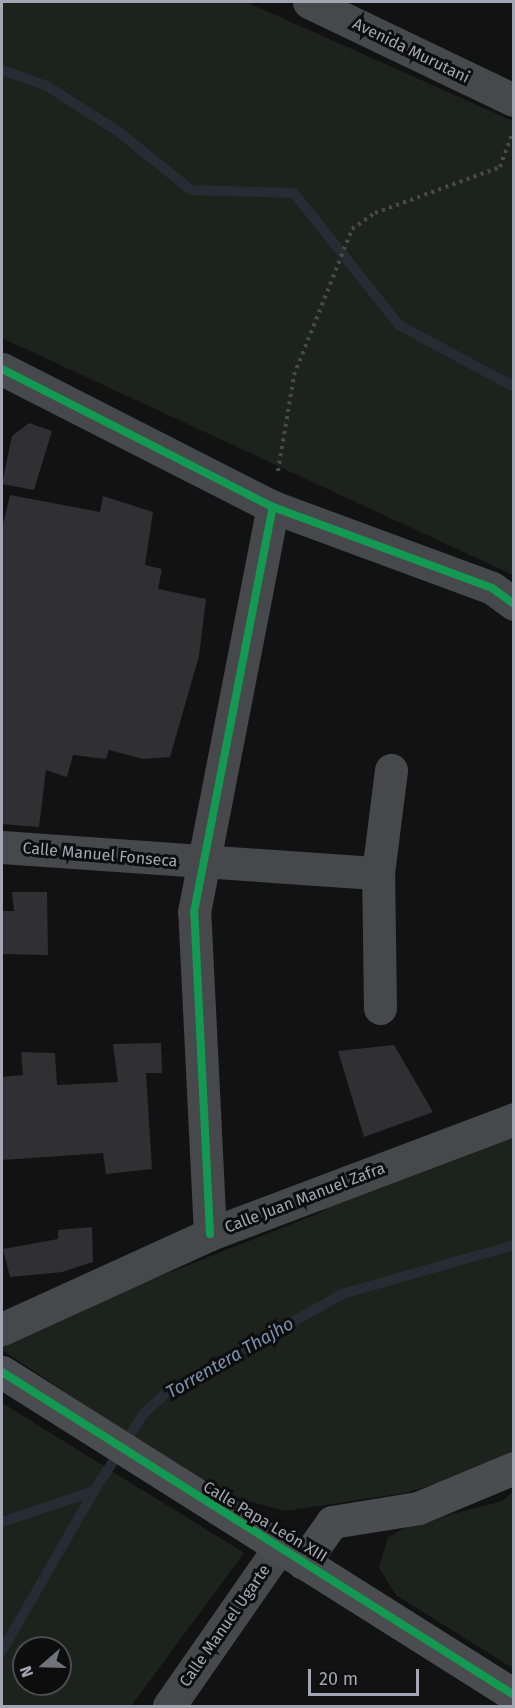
<!DOCTYPE html>
<html>
<head>
<meta charset="utf-8">
<style>
  body { margin:0 }
  #map { position:relative; width:515px; height:1708px; overflow:hidden; background:#121213; font-family:"Fira Sans",sans-serif }
  div>[style] { position:absolute }
  .green>* { inset:0; background:#1c231d }
  .stream>* { height:10px; margin:-5px; padding:0 5px; transform-origin:5px; border-radius:5px; background:#262c34 }
  .building>* { inset:0; background:#303032 }
  .path>* { height:4px; margin-top:-2px; transform-origin:0; background:repeating-linear-gradient(90deg,#48494d 0 3px,transparent 0 7.5px) }
  .street>* { height:33px; margin:-16.5px; padding:0 16.5px; transform-origin:16.5px; border-radius:16.5px; background:#47484b }
  .secondary>* { height:33px; margin:-16.5px; padding:0 16.5px; transform-origin:16.5px; border-radius:16.5px; background:#4b4c4f }
  .cycleway>* { height:8px; margin:-4px; padding:0 4px; transform-origin:4px; border-radius:4px; background:#139951 }
  span { translate:-50% -50%; white-space:nowrap; text-align:center; line-height:1.15; -webkit-text-stroke:6px #0d0d0e; paint-order:stroke }
  .street-label { font-size:16px; color:#a3a7b4 }
  .water-label { font-size:18px; color:#7a92af; font-style:italic }
  .frame { position:absolute; inset:0; border:3px solid #a3a7b4; pointer-events:none }
  .north { position:absolute; left:12px; top:1636px; width:60px; height:60px; box-sizing:border-box; background:#0d0d0e; border:2px solid #494b50; border-radius:50%; rotate:250deg; font-size:16px; font-weight:700; line-height:24px; text-align:center; color:#a3a7b4 }
  .north::after { content:''; display:block; margin:auto; width:21px; height:27px; background:#70737c; clip-path:polygon(50% 0,100% 100%,50% 72%,0 100%) }
  .scale { position:absolute; left:308px; top:1669px; width:111px; height:27px; box-sizing:border-box; border:3px solid #a3a7b4; border-top:0; padding-left:8px; font-size:18px; line-height:21px; white-space:nowrap; color:#a3a7b4; -webkit-text-stroke:4px #0d0d0e; paint-order:stroke }
</style>
</head>
<body>
<div id="map">
  <div class="green">
    <div style="clip-path:polygon(2px 2px,246px 2px,513px 121px,513px 575px,2px 338px)"></div>
    <div style="clip-path:polygon(513px 1133px,513px 1451px,492px 1467px,405px 1493px,285px 1511px,216px 1492px,2px 1350px,2px 1339px,322px 1212px,344px 1193px,421px 1163px,435px 1167px)"></div>
    <div style="clip-path:polygon(evenodd,2px 1403px,244px 1553px,131px 1706px,2px 1706px,2px 1403px,24px 1648px,60px 1648px,60px 1684px,24px 1684px,24px 1648px)"></div>
    <div style="clip-path:polygon(513px 1492px,513px 1668px,396px 1595px,379px 1568px,388px 1537px,411px 1525px,502px 1501px)"></div>
  </div>
  <div class="stream">
    <div style="left:2px;top:70px;width:48px;rotate:19.6deg"></div>
    <div style="left:47px;top:86px;width:85px;rotate:32.6deg"></div>
    <div style="left:119px;top:132px;width:92px;rotate:38.9deg"></div>
    <div style="left:191px;top:190px;width:103px;rotate:1.7deg"></div>
    <div style="left:294px;top:193px;width:169px;rotate:51.5deg"></div>
    <div style="left:399px;top:325px;width:131px;rotate:28.3deg"></div>
    <div style="left:2px;top:1522px;width:97px;rotate:-18.6deg"></div>
    <div style="left:2px;top:1651px;width:185px;rotate:-60.1deg"></div>
    <div style="left:94px;top:1491px;width:93px;rotate:-57.3deg"></div>
    <div style="left:144px;top:1413px;width:31px;rotate:-42deg"></div>
    <div style="left:167px;top:1392px;width:201px;rotate:-29.2deg"></div>
    <div style="left:342px;top:1294px;width:179px;rotate:-15.9deg"></div>
  </div>
  <div class="building">
    <div style="clip-path:polygon(29px 423px,52px 431px,34px 490px,2px 484px,12px 436px)"></div>
    <div style="clip-path:polygon(10px 495px,100px 512px,103px 496px,153px 512px,145px 565px,162px 569px,158px 589px,206px 599px,199px 656px,170px 757px,143px 759px,109px 750px,106px 759px,73px 755px,67px 777px,46px 770px,39px 827px,2px 824px,2px 529px)"></div>
    <div style="clip-path:polygon(12px 892px,47px 892px,48px 955px,2px 954px,2px 911px,14px 911px)"></div>
    <div style="clip-path:polygon(161px 1043px,162px 1073px,146px 1073px,152px 1169px,106px 1174px,103px 1153px,2px 1160px,2px 1077px,23px 1075px,21px 1052px,55px 1053px,57px 1085px,118px 1082px,113px 1044px)"></div>
    <div style="clip-path:polygon(394px 1045px,433px 1112px,364px 1137px,338px 1051px)"></div>
    <div style="clip-path:polygon(92px 1227px,93px 1262px,62px 1272px,10px 1277px,3px 1249px,58px 1239px,58px 1230px)"></div>
  </div>
  <div class="path">
    <div style="left:278px;top:471px;width:97px;rotate:-80.5deg"></div>
    <div style="left:294px;top:375px;width:157px;rotate:-68.3deg"></div>
    <div style="left:352px;top:229px;width:28px;rotate:-35deg"></div>
    <div style="left:375px;top:213px;width:133px;rotate:-20.2deg"></div>
    <div style="left:500px;top:167px;width:35px;rotate:-70deg"></div>
  </div>
  <div class="street">
    <div style="left:309px;top:2px;width:227px;rotate:25.6deg"></div>
    <div style="left:2px;top:369px;width:304px;rotate:27deg"></div>
    <div style="left:273px;top:507px;width:233px;rotate:20.3deg"></div>
    <div style="left:492px;top:588px;width:27px;rotate:36deg"></div>
    <div style="left:2px;top:847px;width:377px;rotate:4deg"></div>
    <div style="left:380px;top:1008px;width:135px;rotate:-90.8deg"></div>
    <div style="left:378px;top:873px;width:104px;rotate:-82.8deg"></div>
    <div style="left:210px;top:1234px;width:322px;rotate:-92.8deg"></div>
    <div style="left:194px;top:912px;width:413px;rotate:-79deg"></div>
    <div style="left:2px;top:1329px;width:229px;rotate:-24.5deg"></div>
    <div style="left:210px;top:1234px;width:325px;rotate:-20.7deg"></div>
    <div style="left:169px;top:1706px;width:196px;rotate:-55.2deg"></div>
  </div>
  <div class="secondary">
    <div style="left:2px;top:1372px;width:605px;rotate:32.25deg"></div>
    <div style="left:303px;top:1563px;width:50px;rotate:-54.7deg"></div>
    <div style="left:332px;top:1522px;width:87px;rotate:-9.2deg"></div>
    <div style="left:418px;top:1508px;width:104px;rotate:-22.6deg"></div>
  </div>
  <div class="cycleway">
    <div style="left:2px;top:369px;width:304px;rotate:27deg"></div>
    <div style="left:273px;top:507px;width:233px;rotate:20.3deg"></div>
    <div style="left:492px;top:588px;width:27px;rotate:36deg"></div>
    <div style="left:210px;top:1234px;width:322px;rotate:-92.8deg"></div>
    <div style="left:194px;top:912px;width:413px;rotate:-79deg"></div>
    <div style="left:2px;top:1372px;width:605px;rotate:32.25deg"></div>
  </div>
  <div class="street-label">
    <span style="left:411px;top:51px;rotate:26deg">Avenida Murutani</span>
    <span style="left:100px;top:855px;rotate:5deg">Calle Manuel Fonseca</span>
    <span style="left:305px;top:1198px;rotate:-21deg">Calle Juan Manuel Zafra</span>
    <span style="left:265px;top:1522px;rotate:31deg">Calle Papa León XIII</span>
    <span style="left:225px;top:1626px;rotate:-55deg">Calle Manuel Ugarte</span>
  </div>
  <div class="water-label">
    <span style="left:230px;top:1358px;rotate:-30deg">Torrentera Thajho</span>
  </div>
  <div class="frame"></div>
  <div class="north">N</div>
  <div class="scale">20 m</div>
</div>
</body>
</html>
